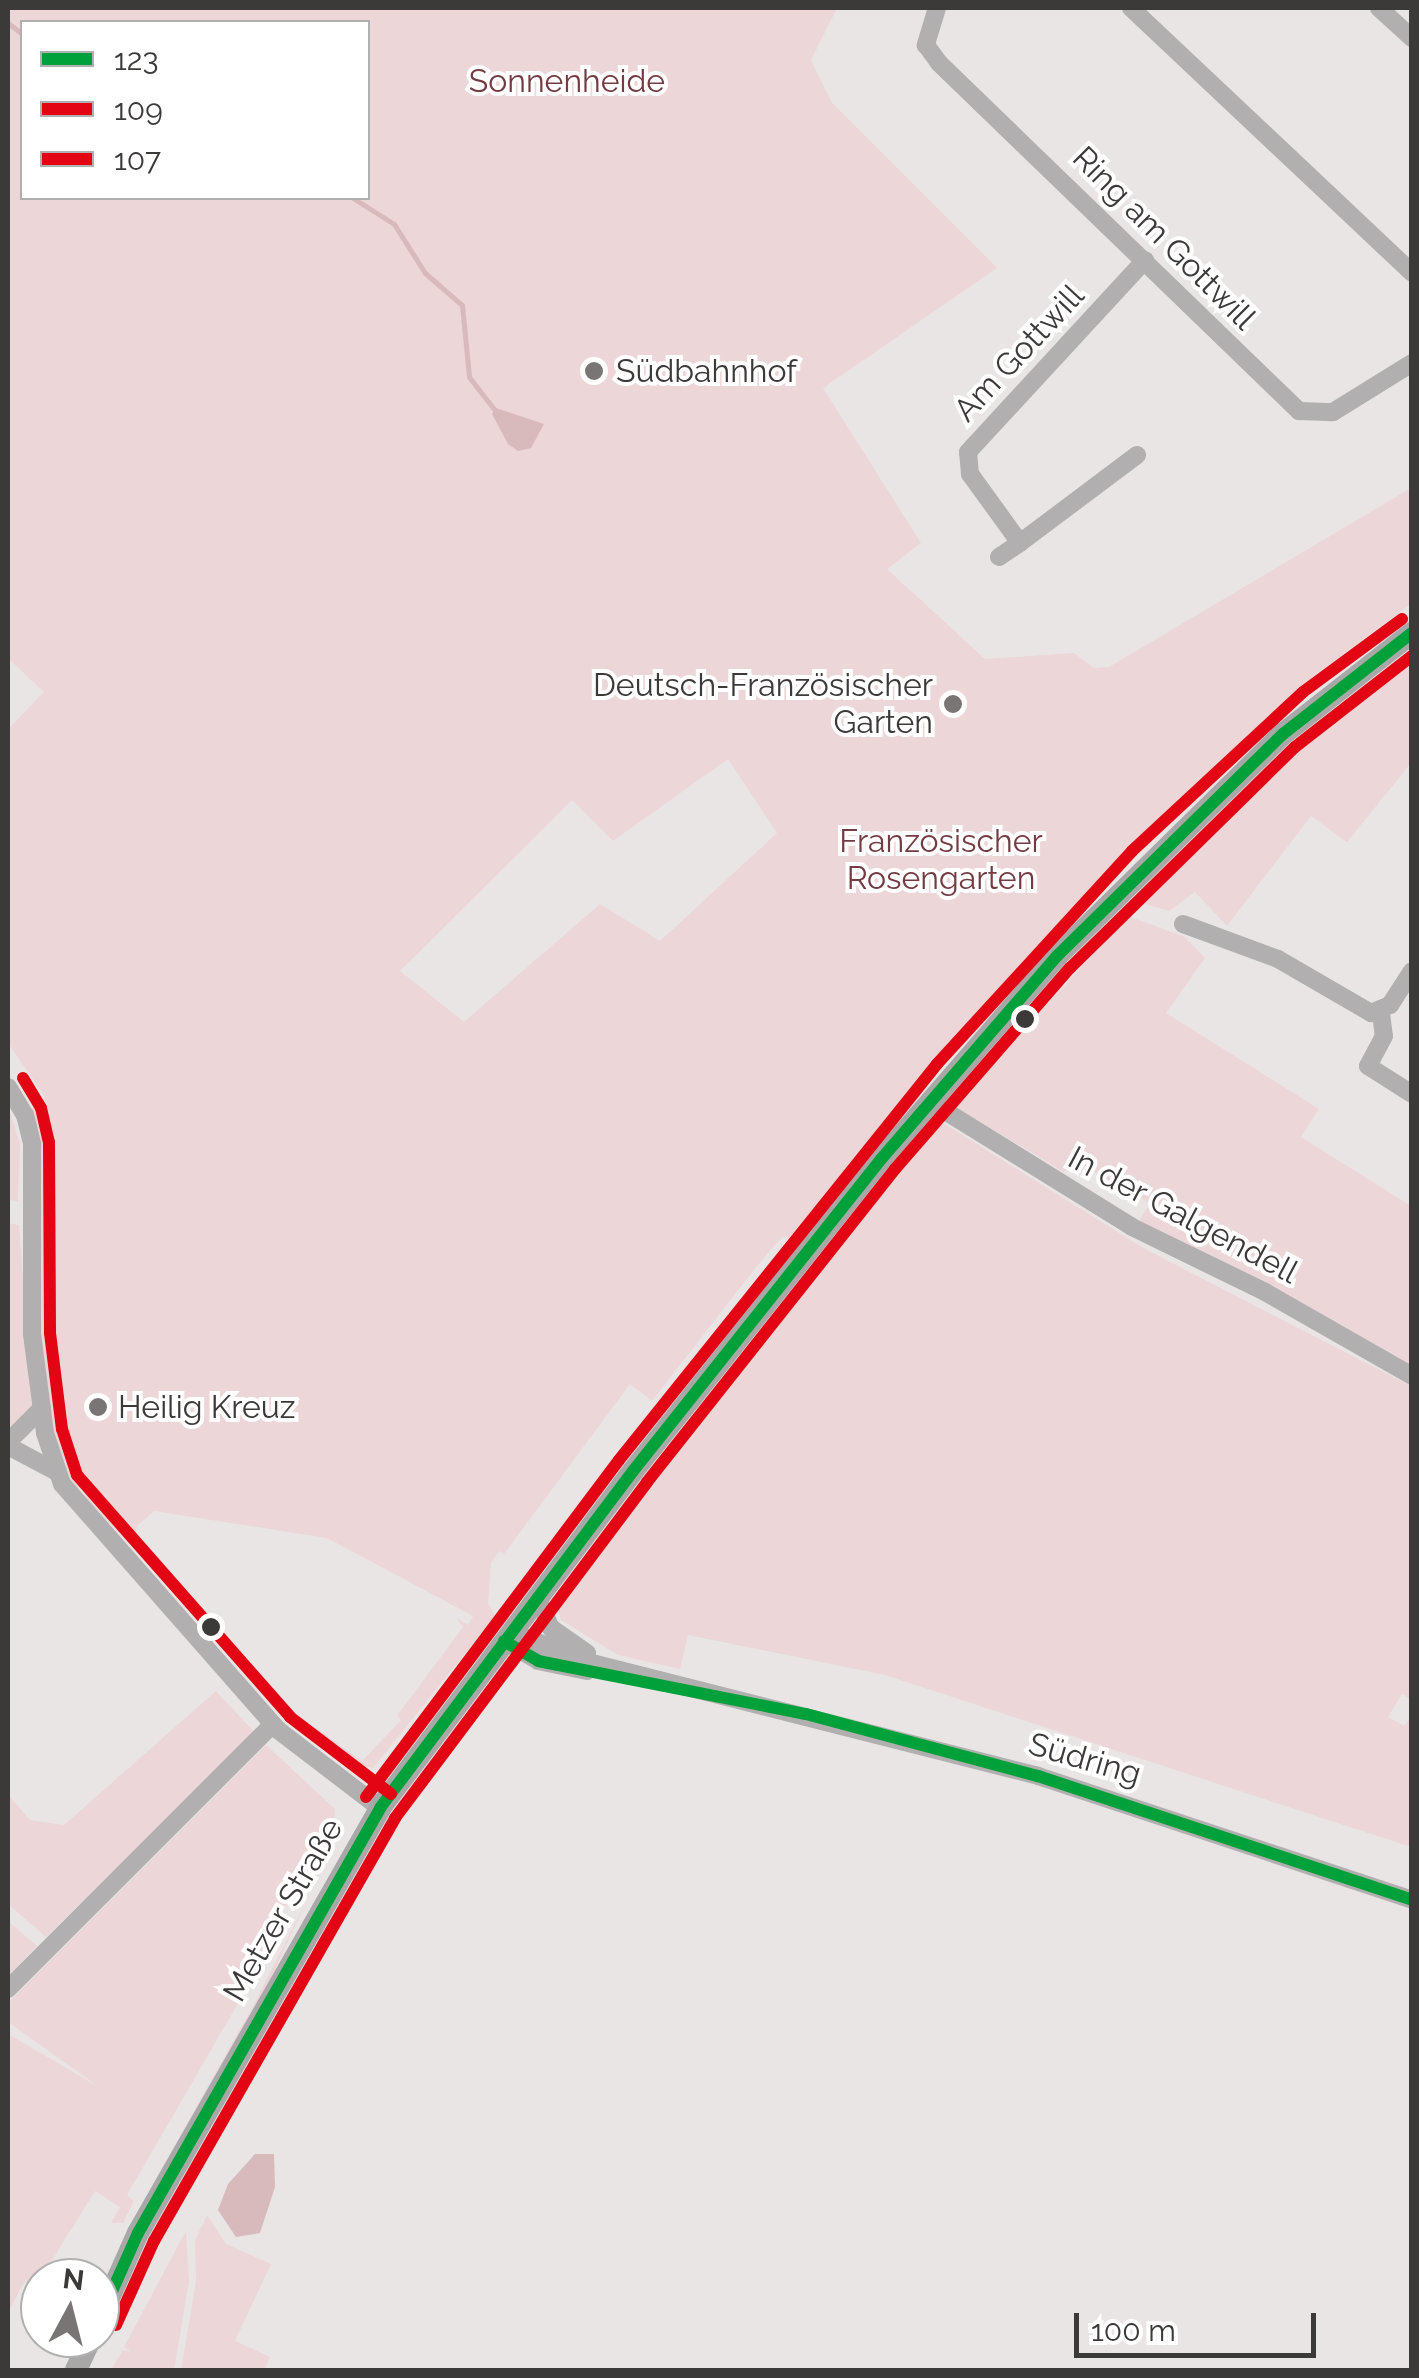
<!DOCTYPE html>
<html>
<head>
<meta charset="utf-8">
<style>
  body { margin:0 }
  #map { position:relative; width:1419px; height:2378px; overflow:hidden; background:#eae5e5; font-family:Raleway,sans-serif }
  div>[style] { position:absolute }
  .green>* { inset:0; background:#ecd6d7 }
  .water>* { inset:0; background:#d8babc }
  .stream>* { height:5px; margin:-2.5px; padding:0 2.5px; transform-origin:2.5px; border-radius:2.5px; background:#d8babc }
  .minor>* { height:18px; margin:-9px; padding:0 9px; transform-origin:9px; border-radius:9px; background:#b1afaf }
  .major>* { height:22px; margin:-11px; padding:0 11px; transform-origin:11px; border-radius:11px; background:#a9a8a8 }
  .bus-1>* { height:12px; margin:-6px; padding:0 6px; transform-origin:6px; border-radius:6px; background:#00a13a }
  .bus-2>* { height:12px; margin:-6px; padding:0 6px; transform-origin:6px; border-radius:6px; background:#e30513 }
  .bus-3>* { height:12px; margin:-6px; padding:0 6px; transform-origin:6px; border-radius:6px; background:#e30513 }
  .dots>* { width:28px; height:28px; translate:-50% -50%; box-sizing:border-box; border:5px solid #fff; border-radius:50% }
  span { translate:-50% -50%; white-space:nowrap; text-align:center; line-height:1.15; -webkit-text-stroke:8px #fff; paint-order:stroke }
  .park-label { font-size:32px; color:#743c42 }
  .street-label { font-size:32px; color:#3c3939 }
  .poi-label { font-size:32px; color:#3c3939 }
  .left { translate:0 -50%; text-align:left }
  .right { translate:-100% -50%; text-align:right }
  .frame { position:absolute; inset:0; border:10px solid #3c3939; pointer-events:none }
  .legend { position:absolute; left:20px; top:20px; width:350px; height:180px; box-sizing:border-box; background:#fff; border:2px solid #b1b0b0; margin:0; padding:12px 18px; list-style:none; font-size:30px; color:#3c3939 }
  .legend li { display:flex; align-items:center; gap:20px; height:50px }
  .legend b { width:50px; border:2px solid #b1b0b0 }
  .north { position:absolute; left:20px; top:2258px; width:100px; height:100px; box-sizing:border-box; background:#fff; border:2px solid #b1b0b0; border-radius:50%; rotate:7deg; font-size:28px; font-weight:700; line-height:40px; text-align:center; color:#3c3939 }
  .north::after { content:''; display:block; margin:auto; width:35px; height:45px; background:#797575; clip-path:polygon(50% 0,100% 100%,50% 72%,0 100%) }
  .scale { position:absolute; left:1074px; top:2313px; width:242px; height:45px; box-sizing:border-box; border:5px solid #3c3939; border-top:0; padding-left:12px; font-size:30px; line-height:35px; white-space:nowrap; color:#3c3939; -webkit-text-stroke:8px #fff; paint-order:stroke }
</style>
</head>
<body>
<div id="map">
  <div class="green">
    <div style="clip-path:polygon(evenodd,8px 8px,837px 8px,811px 60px,832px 103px,997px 268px,823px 388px,921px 543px,887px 569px,985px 659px,1074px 653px,1094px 668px,1109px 667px,1411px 488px,1411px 604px,1316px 674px,1127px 847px,950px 1043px,791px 1238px,782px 1237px,757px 1266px,652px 1401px,630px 1384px,504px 1554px,499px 1551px,491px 1563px,488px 1603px,495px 1616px,373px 1768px,344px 1761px,296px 1724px,303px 1719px,362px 1761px,401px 1720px,397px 1716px,463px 1627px,456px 1618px,468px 1625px,473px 1616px,327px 1538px,154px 1511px,137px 1526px,133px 1548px,82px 1494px,111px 1497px,62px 1484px,49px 1452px,25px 1115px,45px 1097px,8px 1043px,8px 729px,44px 692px,8px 658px,8px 8px,22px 22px,368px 22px,368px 198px,22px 198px,22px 22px,8px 8px,728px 759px,777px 833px,660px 941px,600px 904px,464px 1022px,400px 971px,572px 800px,613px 841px,728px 759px)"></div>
    <div style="clip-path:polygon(1411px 660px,1411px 763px,1347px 842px,1311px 816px,1227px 926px,1195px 892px,1169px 911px,1139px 902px,1298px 750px)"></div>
    <div style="clip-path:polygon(1128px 916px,1185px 937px,1205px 958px,1166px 1013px,1319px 1109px,1301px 1137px,1411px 1206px,1411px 1369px,1139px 1221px,1150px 1203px,1076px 1162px,1064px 1172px,954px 1106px)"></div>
    <div style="clip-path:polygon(8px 1105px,20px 1144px,18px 1201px,8px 1200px)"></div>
    <div style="clip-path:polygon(932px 1116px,1145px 1249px,1411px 1386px,1411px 1699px,1402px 1694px,1388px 1717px,1404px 1726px,1411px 1717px,1411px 1847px,885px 1675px,688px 1635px,680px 1669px,618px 1655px,561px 1620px,558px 1610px,567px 1589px)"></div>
    <div style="clip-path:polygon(8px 1223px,19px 1225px,33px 1413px,8px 1433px)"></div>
    <div style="clip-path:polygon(216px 1691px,255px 1733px,46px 1937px,8px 1904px,8px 1795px,30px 1820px,64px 1825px)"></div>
    <div style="clip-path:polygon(266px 1745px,335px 1809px,334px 1829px,274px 1924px,262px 1962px,127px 2195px,134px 2201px,123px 2223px,111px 2223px,120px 2207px,95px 2191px,36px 2286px,25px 2281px,8px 2312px,8px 2034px,99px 2087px,8px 2022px,8px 2003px)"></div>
    <div style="clip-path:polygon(306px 1902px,271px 1978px,135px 2215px,251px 2010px)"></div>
    <div style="clip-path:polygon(8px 1921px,37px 1946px,8px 1976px)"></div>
    <div style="clip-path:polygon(207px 2215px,226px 2244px,271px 2264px,235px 2341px,270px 2357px,265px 2369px,181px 2370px,196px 2282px,195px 2240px)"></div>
    <div style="clip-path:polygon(186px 2231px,189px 2281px,174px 2370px,111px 2370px,123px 2350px,131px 2351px,124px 2347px)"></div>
  </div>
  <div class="water">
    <div style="clip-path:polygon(496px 408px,544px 424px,531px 448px,518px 451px,508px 444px,492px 414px)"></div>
    <div style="clip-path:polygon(255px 2154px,274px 2154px,275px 2187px,260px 2233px,236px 2237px,218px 2210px,228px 2184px)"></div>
  </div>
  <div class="stream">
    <div style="left:8px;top:23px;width:18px;rotate:38deg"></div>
    <div style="left:353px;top:198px;width:49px;rotate:32.4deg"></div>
    <div style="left:394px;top:224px;width:58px;rotate:57.7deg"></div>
    <div style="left:425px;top:273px;width:49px;rotate:40.9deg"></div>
    <div style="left:462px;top:305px;width:72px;rotate:84.4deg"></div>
    <div style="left:469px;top:377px;width:46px;rotate:52.1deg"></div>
  </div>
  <div class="minor">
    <div style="left:937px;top:8px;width:39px;rotate:107deg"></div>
    <div style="left:926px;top:45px;width:22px;rotate:54deg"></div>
    <div style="left:939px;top:63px;width:501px;rotate:44.03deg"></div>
    <div style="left:1299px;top:411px;width:34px;rotate:2deg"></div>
    <div style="left:1333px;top:412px;width:93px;rotate:-31.8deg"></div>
    <div style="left:1131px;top:8px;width:386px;rotate:43.3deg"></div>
    <div style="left:1379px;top:8px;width:45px;rotate:42.3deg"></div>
    <div style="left:1137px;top:455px;width:146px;rotate:143.1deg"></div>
    <div style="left:1020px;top:543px;width:85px;rotate:-125.9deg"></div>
    <div style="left:970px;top:474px;width:22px;rotate:-95deg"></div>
    <div style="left:968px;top:452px;width:261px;rotate:-47.3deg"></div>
    <div style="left:999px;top:557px;width:25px;rotate:-34deg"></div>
    <div style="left:1183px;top:924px;width:101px;rotate:20.2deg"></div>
    <div style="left:1278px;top:959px;width:108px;rotate:30.1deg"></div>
    <div style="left:1371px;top:1013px;width:21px;rotate:-23deg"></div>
    <div style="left:1390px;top:1005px;width:40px;rotate:-57.1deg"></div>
    <div style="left:1381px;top:1013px;width:23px;rotate:83deg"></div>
    <div style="left:1384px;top:1036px;width:34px;rotate:118deg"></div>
    <div style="left:1368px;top:1066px;width:52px;rotate:32.5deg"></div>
    <div style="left:8px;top:1087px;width:33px;rotate:59deg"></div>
    <div style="left:25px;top:1115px;width:30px;rotate:76deg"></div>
    <div style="left:32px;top:1144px;width:190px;rotate:90deg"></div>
    <div style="left:32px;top:1334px;width:100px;rotate:82.5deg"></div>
    <div style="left:45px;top:1433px;width:54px;rotate:71.6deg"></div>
    <div style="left:62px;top:1484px;width:327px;rotate:48.7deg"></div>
    <div style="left:278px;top:1730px;width:128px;rotate:37.4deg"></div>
    <div style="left:929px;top:1101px;width:239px;rotate:31.8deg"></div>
    <div style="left:1132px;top:1227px;width:148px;rotate:26deg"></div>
    <div style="left:1265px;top:1292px;width:169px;rotate:29.7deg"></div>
    <div style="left:8px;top:1442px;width:48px;rotate:-45deg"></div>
    <div style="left:8px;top:1446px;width:53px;rotate:28deg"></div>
    <div style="left:537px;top:1597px;width:34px;rotate:66deg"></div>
    <div style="left:551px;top:1628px;width:44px;rotate:34.8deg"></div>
    <div style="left:511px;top:1632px;width:87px;rotate:20.9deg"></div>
    <div style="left:592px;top:1663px;width:460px;rotate:14.2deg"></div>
    <div style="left:1038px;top:1776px;width:394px;rotate:18.3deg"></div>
    <div style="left:504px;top:1641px;width:39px;rotate:30deg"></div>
    <div style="left:538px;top:1661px;width:50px;rotate:11.5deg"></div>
    <div style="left:8px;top:1989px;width:373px;rotate:-45deg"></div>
  </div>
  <div class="major">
    <div style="left:100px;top:2318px;width:93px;rotate:-65.9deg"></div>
    <div style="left:138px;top:2233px;width:489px;rotate:-60.3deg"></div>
    <div style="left:380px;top:1808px;width:421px;rotate:-53.1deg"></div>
    <div style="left:633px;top:1471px;width:400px;rotate:-51.5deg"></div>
    <div style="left:882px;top:1158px;width:267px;rotate:-49.1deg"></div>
    <div style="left:1057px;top:956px;width:317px;rotate:-44.5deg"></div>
    <div style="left:1283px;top:734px;width:164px;rotate:-38.1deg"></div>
    <div style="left:76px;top:2370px;width:35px;rotate:-65deg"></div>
  </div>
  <div class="bus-1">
    <div style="left:504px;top:1641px;width:39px;rotate:30deg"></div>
    <div style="left:538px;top:1661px;width:273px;rotate:11.2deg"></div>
    <div style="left:806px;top:1714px;width:240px;rotate:15deg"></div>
    <div style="left:1038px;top:1776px;width:394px;rotate:18.3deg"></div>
    <div style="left:100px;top:2318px;width:93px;rotate:-65.9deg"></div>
    <div style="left:138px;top:2233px;width:489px;rotate:-60.3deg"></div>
    <div style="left:380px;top:1808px;width:421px;rotate:-53.1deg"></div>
    <div style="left:633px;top:1471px;width:400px;rotate:-51.5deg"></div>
    <div style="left:882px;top:1158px;width:267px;rotate:-49.1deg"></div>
    <div style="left:1057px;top:956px;width:317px;rotate:-44.5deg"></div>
    <div style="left:1283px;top:734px;width:164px;rotate:-38.1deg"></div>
  </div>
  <div class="bus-2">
    <div style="left:116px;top:2325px;width:92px;rotate:-65.7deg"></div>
    <div style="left:154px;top:2241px;width:487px;rotate:-60.3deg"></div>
    <div style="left:395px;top:1818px;width:420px;rotate:-53.1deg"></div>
    <div style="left:647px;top:1482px;width:399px;rotate:-51.6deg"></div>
    <div style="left:895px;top:1169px;width:267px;rotate:-49deg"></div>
    <div style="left:1070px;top:968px;width:315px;rotate:-44.5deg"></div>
    <div style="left:1295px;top:747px;width:148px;rotate:-37.9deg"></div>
  </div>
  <div class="bus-3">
    <div style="left:23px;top:1078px;width:35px;rotate:59deg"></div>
    <div style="left:41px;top:1108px;width:35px;rotate:77deg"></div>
    <div style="left:49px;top:1142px;width:191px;rotate:89.7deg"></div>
    <div style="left:50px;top:1333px;width:97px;rotate:82.9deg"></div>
    <div style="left:62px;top:1429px;width:48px;rotate:71.9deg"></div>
    <div style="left:77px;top:1475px;width:322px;rotate:48.6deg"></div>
    <div style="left:290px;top:1717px;width:127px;rotate:37.3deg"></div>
    <div style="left:366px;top:1797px;width:421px;rotate:-53.1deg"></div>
    <div style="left:619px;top:1460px;width:508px;rotate:-51.23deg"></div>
    <div style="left:937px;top:1064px;width:289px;rotate:-47.5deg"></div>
    <div style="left:1132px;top:851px;width:233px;rotate:-42.9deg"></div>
    <div style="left:1303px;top:692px;width:123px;rotate:-36.4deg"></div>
  </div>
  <div class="dots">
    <div style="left:594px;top:371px;background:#797575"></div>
    <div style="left:953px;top:704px;background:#797575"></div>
    <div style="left:1025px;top:1019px;background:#3c3939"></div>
    <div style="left:98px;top:1407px;background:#797575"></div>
    <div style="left:211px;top:1627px;background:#3c3939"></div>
  </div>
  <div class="park-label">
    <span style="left:567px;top:81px">Sonnenheide</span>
    <span style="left:941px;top:860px">Französischer<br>Rosengarten</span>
  </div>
  <div class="street-label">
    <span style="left:1164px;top:238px;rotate:45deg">Ring am Gottwill</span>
    <span style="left:1019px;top:353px;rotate:-47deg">Am Gottwill</span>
    <span style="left:1183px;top:1215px;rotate:28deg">In der Galgendell</span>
    <span style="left:1085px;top:1759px;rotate:16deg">Südring</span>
    <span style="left:283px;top:1910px;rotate:-60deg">Metzer Straße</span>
  </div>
  <div class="poi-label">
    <span class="left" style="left:616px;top:371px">Südbahnhof</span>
    <span class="right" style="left:933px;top:704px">Deutsch-Französischer<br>Garten</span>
    <span class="left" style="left:118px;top:1407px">Heilig Kreuz</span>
  </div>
  <div class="frame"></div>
  <ul class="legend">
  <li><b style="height:12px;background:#00a13a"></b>123</li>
  <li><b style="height:12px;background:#e30513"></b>109</li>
  <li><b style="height:12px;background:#e30513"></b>107</li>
  </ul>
  <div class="north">N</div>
  <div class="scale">100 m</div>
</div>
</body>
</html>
